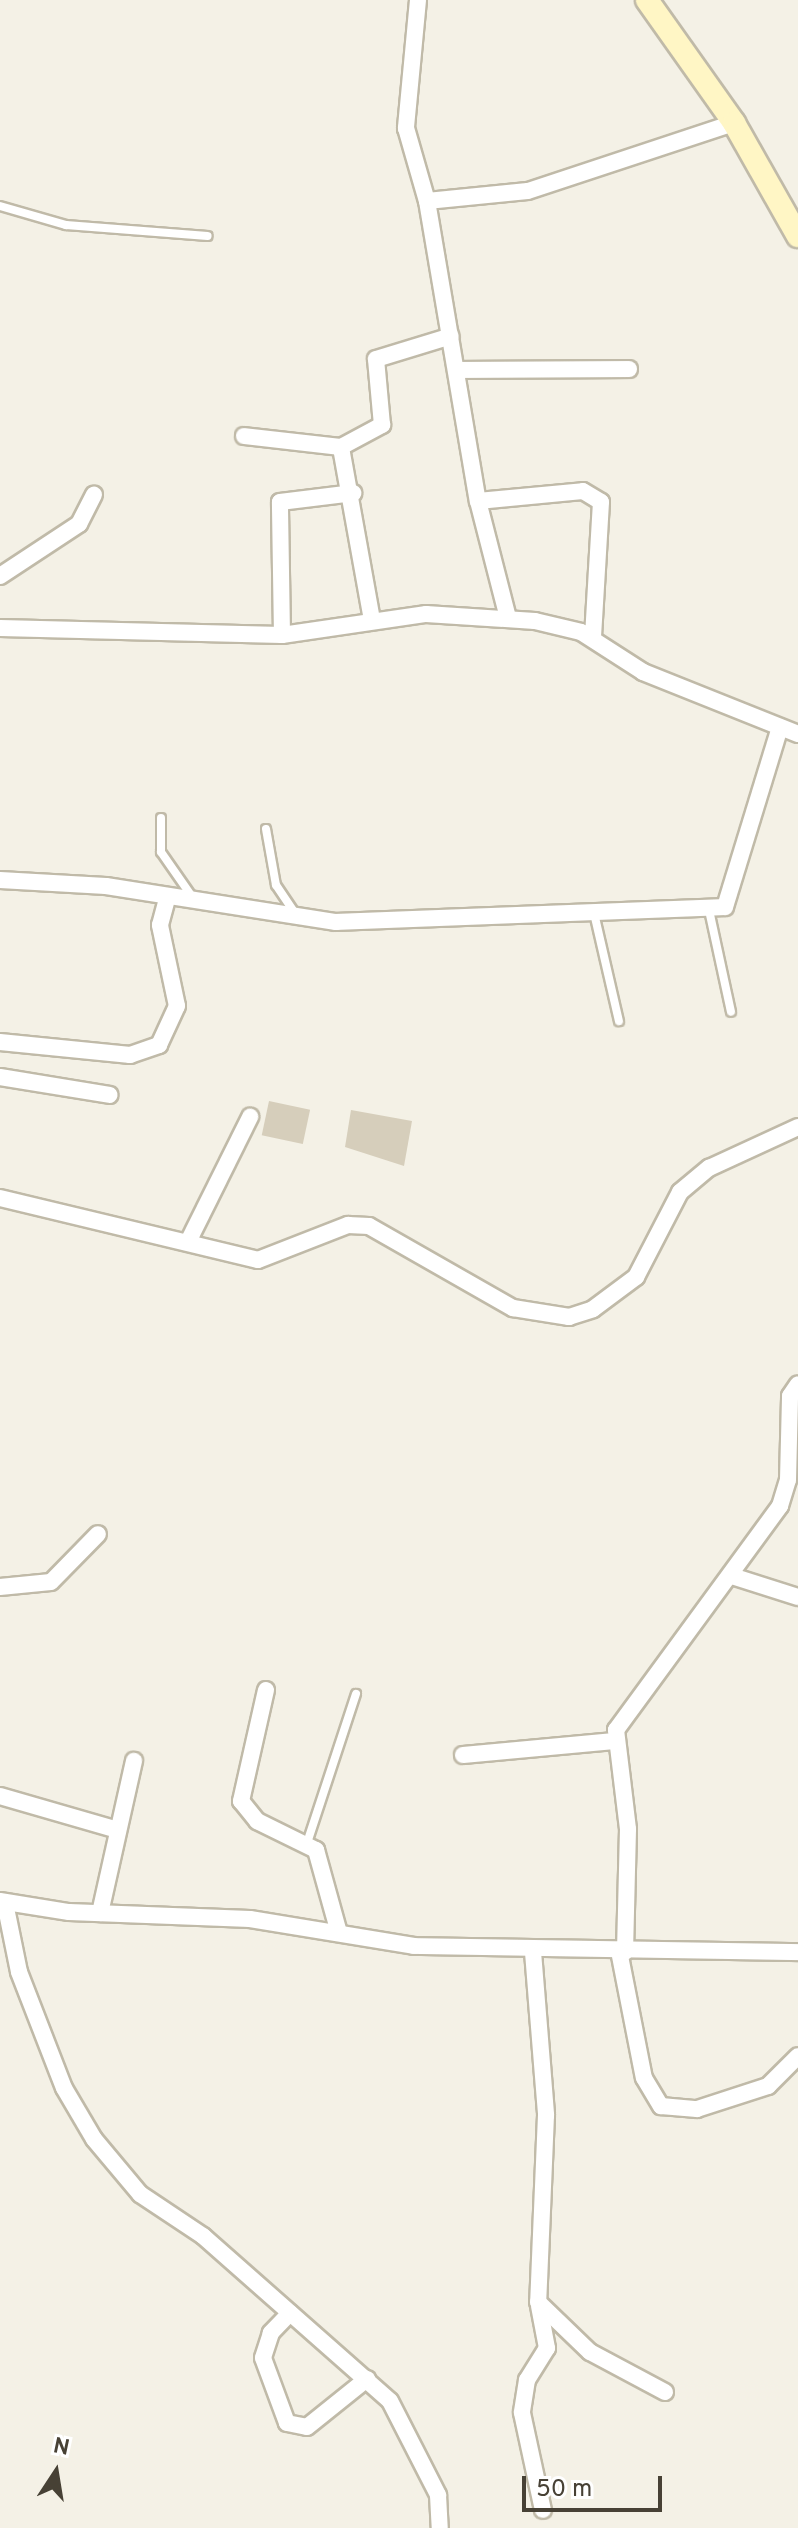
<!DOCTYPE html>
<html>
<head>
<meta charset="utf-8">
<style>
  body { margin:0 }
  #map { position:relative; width:798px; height:2528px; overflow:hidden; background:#f4f1e6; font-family:Overpass,sans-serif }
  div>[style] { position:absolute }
  .building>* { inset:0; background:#d6cebb; transform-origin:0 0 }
  .roads { filter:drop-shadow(2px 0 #c0baa8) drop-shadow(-2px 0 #c0baa8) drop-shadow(0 2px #c0baa8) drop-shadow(0 -2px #c0baa8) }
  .service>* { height:8px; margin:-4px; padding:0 4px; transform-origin:4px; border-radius:4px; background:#fff }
  .minor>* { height:16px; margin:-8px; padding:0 8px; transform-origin:8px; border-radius:8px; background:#fff }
  .secondary>* { height:22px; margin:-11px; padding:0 11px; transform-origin:11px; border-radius:11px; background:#fff6c5 }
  span { translate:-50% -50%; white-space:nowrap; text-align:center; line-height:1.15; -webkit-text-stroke:6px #fff; paint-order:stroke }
  .north { position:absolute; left:16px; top:2432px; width:80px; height:80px; -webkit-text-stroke:6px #fff; paint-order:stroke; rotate:12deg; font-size:22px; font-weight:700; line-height:32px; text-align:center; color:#474135 }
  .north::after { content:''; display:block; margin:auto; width:28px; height:36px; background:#474135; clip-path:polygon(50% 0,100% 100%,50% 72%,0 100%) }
  .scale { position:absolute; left:522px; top:2476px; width:140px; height:36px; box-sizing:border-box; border:4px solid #474135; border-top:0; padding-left:10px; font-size:24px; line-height:28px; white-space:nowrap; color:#474135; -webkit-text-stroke:6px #fff; paint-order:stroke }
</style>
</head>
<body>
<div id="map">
  <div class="building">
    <div style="left:269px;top:1101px;width:42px;height:35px;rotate:12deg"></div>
    <div style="clip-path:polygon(351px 1110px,412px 1121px,404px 1166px,345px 1147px)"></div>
  </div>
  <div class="roads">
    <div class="service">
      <div style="left:0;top:206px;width:69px;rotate:16.1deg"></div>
      <div style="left:66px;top:225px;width:142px;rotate:4.4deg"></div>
      <div style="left:161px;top:818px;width:34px;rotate:90deg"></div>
      <div style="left:161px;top:852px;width:60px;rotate:55.2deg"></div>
      <div style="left:266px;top:829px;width:57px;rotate:79.9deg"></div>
      <div style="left:276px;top:885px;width:34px;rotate:56deg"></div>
      <div style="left:709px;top:910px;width:104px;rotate:77.8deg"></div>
      <div style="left:594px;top:913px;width:111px;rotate:77deg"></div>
      <div style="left:307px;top:1843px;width:157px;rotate:-71.8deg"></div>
    </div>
    <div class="minor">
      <div style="left:418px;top:0;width:129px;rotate:95.4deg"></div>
      <div style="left:406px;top:128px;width:76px;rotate:74deg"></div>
      <div style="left:427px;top:201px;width:304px;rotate:80.4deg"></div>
      <div style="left:478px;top:501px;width:121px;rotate:75.6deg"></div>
      <div style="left:427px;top:201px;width:101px;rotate:-5.7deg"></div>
      <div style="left:528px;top:191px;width:217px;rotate:-18.3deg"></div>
      <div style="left:459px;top:370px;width:170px;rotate:-0.3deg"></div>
      <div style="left:244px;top:436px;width:98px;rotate:6.5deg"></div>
      <div style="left:478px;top:501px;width:105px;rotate:-5.4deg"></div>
      <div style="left:583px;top:491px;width:21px;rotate:31deg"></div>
      <div style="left:601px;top:502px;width:136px;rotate:93.4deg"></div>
      <div style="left:0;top:576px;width:95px;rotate:-33.4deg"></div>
      <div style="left:79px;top:524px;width:33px;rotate:-63deg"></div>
      <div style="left:372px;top:620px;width:176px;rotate:-100.2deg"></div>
      <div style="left:341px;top:447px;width:47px;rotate:-28.2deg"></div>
      <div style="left:382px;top:425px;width:66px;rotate:-95.2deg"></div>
      <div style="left:376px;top:359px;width:78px;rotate:-17deg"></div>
      <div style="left:0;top:628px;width:282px;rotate:1.4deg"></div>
      <div style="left:282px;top:635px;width:146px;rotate:-8.3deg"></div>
      <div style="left:426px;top:614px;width:109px;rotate:3.7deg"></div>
      <div style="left:535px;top:621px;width:47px;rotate:13.4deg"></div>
      <div style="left:581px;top:632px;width:74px;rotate:32.8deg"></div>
      <div style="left:643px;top:672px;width:167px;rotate:21.8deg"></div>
      <div style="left:282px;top:635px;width:133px;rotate:-90.9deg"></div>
      <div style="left:280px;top:502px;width:74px;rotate:-7deg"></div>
      <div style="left:0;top:880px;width:106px;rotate:3.2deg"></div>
      <div style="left:106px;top:886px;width:233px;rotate:8.9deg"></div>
      <div style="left:336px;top:922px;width:389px;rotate:-2.2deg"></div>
      <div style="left:725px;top:907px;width:188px;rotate:-73deg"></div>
      <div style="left:0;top:1042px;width:131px;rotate:5.7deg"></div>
      <div style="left:130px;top:1055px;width:31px;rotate:-19deg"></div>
      <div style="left:159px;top:1045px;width:43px;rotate:-65.2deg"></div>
      <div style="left:177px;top:1006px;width:83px;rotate:-101.9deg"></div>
      <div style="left:160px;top:925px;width:27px;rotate:-75deg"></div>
      <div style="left:0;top:1077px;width:111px;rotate:9.3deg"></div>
      <div style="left:0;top:1198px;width:265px;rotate:13.5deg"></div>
      <div style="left:258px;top:1260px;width:97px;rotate:-21.3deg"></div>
      <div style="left:348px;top:1225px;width:21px;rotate:3deg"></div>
      <div style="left:369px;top:1226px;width:166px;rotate:29.7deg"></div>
      <div style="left:513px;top:1308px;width:57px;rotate:9.1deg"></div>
      <div style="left:569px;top:1317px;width:25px;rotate:-18deg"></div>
      <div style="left:593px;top:1309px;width:54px;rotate:-36.7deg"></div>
      <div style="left:636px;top:1277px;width:96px;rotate:-62.6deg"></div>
      <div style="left:680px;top:1192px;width:38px;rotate:-40deg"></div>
      <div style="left:709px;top:1168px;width:98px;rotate:-24.7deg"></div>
      <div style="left:188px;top:1242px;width:140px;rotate:-63.6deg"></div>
      <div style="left:732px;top:1576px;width:69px;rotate:17.7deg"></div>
      <div style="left:0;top:1587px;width:51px;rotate:-5.6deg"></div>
      <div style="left:51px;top:1582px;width:67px;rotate:-45.6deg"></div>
      <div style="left:266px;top:1690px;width:114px;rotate:102.7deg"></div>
      <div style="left:241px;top:1801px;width:26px;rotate:51deg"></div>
      <div style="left:257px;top:1821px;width:66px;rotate:26.2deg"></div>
      <div style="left:316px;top:1850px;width:86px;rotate:74.5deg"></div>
      <div style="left:463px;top:1755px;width:152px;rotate:-5.3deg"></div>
      <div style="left:0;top:1796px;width:119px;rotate:16.1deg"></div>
      <div style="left:0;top:1901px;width:70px;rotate:9.1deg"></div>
      <div style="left:69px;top:1912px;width:181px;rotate:2.2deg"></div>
      <div style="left:250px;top:1919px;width:166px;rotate:9.3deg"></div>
      <div style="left:414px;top:1946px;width:384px;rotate:0.9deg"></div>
      <div style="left:5px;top:1903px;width:70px;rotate:78.5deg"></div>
      <div style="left:19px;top:1972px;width:124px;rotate:68.8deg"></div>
      <div style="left:64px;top:2088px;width:59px;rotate:59.5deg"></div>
      <div style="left:94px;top:2139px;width:72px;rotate:50.1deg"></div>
      <div style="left:140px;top:2194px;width:76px;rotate:33.7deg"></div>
      <div style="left:203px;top:2236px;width:249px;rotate:41.4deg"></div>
      <div style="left:390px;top:2401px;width:106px;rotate:62.9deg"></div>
      <div style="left:438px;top:2495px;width:33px;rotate:87deg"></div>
      <div style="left:100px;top:1913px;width:156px;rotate:-77.4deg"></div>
      <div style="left:619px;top:1951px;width:129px;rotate:78.9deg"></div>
      <div style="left:644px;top:2078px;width:33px;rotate:59deg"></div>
      <div style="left:661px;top:2106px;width:36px;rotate:5deg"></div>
      <div style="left:697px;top:2109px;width:75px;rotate:-17.9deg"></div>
      <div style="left:768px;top:2086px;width:42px;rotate:-45deg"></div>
      <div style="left:533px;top:1952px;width:164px;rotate:85.4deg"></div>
      <div style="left:546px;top:2115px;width:187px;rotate:92.4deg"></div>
      <div style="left:538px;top:2302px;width:72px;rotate:43.9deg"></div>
      <div style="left:590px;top:2352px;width:85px;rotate:28.1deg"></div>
      <div style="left:625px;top:1952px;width:123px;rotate:-88.6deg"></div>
      <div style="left:628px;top:1829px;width:100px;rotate:-96.9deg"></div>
      <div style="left:616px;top:1730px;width:278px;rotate:-53.8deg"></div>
      <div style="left:780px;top:1506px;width:27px;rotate:-73deg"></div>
      <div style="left:788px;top:1480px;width:84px;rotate:-88.6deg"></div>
      <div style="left:790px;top:1396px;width:14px;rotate:-56deg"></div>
      <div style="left:539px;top:2306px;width:43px;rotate:79.2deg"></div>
      <div style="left:547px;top:2348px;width:38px;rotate:122deg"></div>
      <div style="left:527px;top:2380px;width:33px;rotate:99deg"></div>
      <div style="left:522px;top:2413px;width:99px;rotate:77.8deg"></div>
      <div style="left:290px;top:2313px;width:28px;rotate:134deg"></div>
      <div style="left:271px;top:2333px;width:26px;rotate:108deg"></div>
      <div style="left:263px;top:2358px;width:69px;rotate:69.7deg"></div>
      <div style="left:287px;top:2423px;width:20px;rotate:11deg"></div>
      <div style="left:307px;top:2427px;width:77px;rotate:-38.7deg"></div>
    </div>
    <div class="secondary">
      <div style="left:647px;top:0;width:151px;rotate:54.7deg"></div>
      <div style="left:734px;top:123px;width:130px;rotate:60.5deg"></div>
    </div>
  </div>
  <div class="north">N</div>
  <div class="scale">50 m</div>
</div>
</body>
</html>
